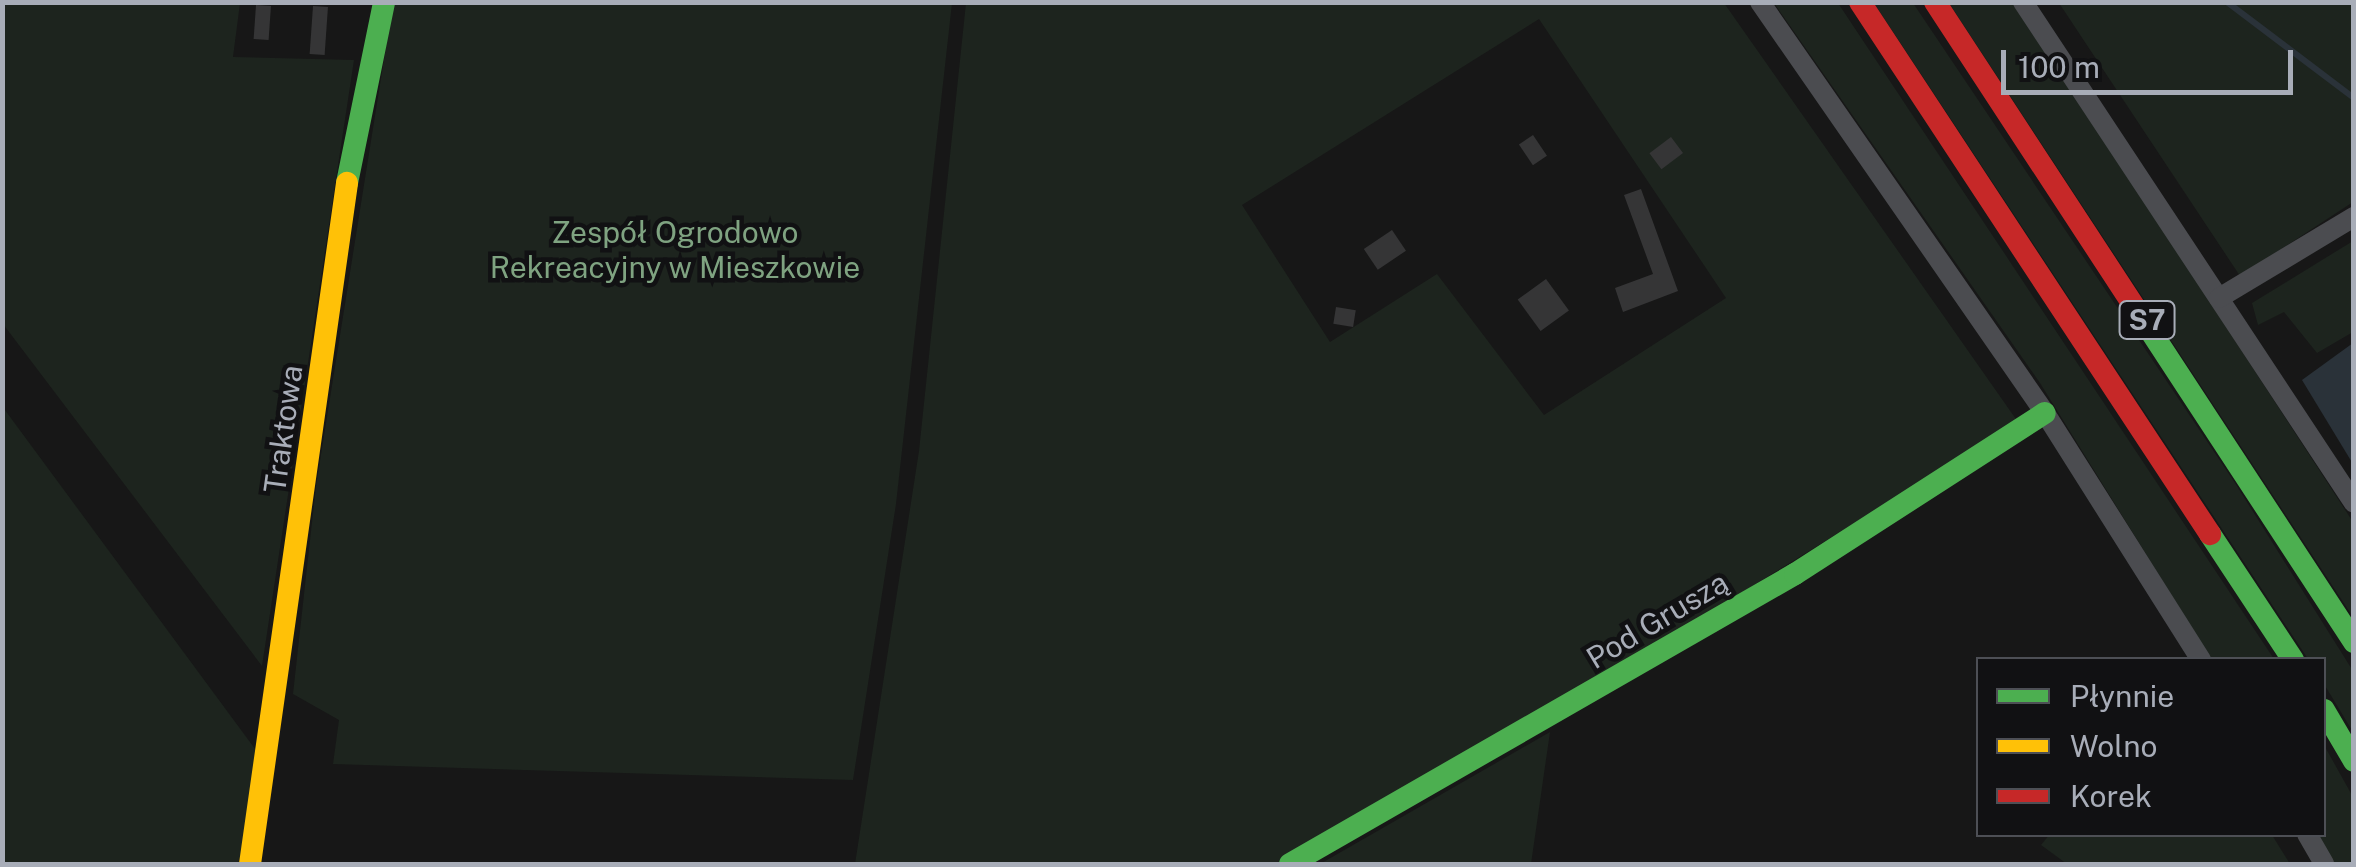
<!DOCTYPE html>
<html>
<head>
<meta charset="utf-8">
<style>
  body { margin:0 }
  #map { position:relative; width:2356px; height:867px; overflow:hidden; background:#171717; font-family:"Public Sans",sans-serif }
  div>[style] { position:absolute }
  .green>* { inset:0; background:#1d241e }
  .water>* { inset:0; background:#2a3239 }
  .stream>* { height:6px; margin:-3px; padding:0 3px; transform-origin:3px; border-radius:3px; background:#2a3239 }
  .building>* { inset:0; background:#353536; transform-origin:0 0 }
  .street>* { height:20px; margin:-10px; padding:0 10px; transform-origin:10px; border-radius:10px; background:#4b4c50 }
  .fast>* { height:22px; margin:-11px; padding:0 11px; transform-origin:11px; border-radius:11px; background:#4caf50 }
  .slow>* { height:22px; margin:-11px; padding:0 11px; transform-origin:11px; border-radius:11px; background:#ffc107 }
  .jam>* { height:22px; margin:-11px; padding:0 11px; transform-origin:11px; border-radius:11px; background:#c62828 }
  span { translate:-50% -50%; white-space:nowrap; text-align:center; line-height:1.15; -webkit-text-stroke:9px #111113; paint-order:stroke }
  .shield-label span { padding:2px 8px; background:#111113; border:2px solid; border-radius:8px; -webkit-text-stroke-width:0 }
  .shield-label { font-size:28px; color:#a8adb8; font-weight:700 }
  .park-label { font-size:30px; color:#7fa381 }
  .street-label { font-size:30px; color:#a8adb8 }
  .frame { position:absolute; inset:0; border:5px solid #a8adb8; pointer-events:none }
  .legend { position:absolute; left:1976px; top:657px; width:350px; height:180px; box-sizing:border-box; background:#111113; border:2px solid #4d4f55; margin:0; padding:12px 18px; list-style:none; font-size:30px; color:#a8adb8 }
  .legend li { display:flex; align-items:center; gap:20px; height:50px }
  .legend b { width:50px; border:2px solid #4d4f55 }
  .scale { position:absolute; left:2001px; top:50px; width:292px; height:45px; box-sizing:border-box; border:5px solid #a8adb8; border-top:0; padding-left:12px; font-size:30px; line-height:35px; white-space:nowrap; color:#a8adb8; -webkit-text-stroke:8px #111113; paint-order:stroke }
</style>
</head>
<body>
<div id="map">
  <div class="green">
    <div style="clip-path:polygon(3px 3px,240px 3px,233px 57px,354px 60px,262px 666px,3px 324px)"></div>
    <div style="clip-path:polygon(393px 3px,952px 3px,896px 504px,853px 780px,333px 764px,339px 720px,293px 694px,316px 486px)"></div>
    <div style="clip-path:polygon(evenodd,966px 3px,1724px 3px,2018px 422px,1302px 864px,855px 864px,919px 451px,966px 3px,1539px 19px,1726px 298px,1544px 415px,1437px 274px,1330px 342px,1242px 205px,1539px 19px)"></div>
    <div style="clip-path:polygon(1774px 3px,1838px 3px,2274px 659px,2211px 659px,2040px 383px)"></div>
    <div style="clip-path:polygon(1874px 3px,1913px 3px,2235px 483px,2353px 671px,2353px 732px,2324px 684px,2324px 660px,2308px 659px)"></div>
    <div style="clip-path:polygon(1949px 3px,2014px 3px,2031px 27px,2353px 522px,2353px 617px)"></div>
    <div style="clip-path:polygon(2059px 3px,2353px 3px,2353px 202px,2240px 276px)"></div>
    <div style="clip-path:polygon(2353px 241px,2353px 332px,2317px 353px,2284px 312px,2258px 325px,2252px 303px)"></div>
    <div style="clip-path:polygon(2px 406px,258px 753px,239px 864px,3px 864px)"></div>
    <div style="clip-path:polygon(1550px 732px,1531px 864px,1320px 864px)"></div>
    <div style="clip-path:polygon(2324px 745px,2353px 797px,2353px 864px,2332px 864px,2315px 835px,2324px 834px)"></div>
    <div style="clip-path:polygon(2050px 834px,2272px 835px,2290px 864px,2067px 864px,2041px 845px)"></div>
  </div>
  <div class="water">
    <div style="clip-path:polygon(2353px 343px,2353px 464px,2302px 380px)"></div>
  </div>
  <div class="stream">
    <div style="left:2227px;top:2px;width:159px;rotate:37.1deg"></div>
  </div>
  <div class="building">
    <div style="left:256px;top:5px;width:15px;height:34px;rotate:4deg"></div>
    <div style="left:313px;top:6px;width:15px;height:48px;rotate:4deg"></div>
    <div style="left:1533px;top:135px;width:25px;height:17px;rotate:56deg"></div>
    <div style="left:1671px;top:137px;width:20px;height:27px;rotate:53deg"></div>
    <div style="clip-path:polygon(1641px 189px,1678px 291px,1623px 312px,1615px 288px,1653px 274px,1624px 195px)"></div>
    <div style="left:1392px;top:230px;width:25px;height:34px;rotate:56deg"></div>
    <div style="left:1546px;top:279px;width:39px;height:35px;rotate:54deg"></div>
    <div style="left:1336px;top:307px;width:20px;height:17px;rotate:9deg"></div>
  </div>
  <div class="street">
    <div style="left:1760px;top:2px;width:500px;rotate:55.26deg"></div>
    <div style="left:2045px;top:413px;width:292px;rotate:57.7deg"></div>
    <div style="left:2023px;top:2px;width:600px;rotate:56.55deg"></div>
    <div style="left:2219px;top:298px;width:157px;rotate:-31deg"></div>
    <div style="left:2307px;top:834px;width:34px;rotate:60deg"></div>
  </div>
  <div class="fast">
    <div style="left:347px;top:183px;width:185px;rotate:-78.4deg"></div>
    <div style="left:2140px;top:315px;width:391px;rotate:56.8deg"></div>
    <div style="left:2210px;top:534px;width:151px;rotate:56.6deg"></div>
    <div style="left:2324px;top:710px;width:59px;rotate:59.5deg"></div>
    <div style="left:1290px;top:864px;width:582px;rotate:-29.87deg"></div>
    <div style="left:1795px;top:574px;width:297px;rotate:-32.8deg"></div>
  </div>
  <div class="slow">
    <div style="left:250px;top:864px;width:688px;rotate:-81.89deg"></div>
  </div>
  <div class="jam">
    <div style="left:1860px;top:2px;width:637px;rotate:56.66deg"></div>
    <div style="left:1935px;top:2px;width:374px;rotate:56.8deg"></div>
  </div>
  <div class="shield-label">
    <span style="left:2147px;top:320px">S7</span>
  </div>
  <div class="park-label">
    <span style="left:675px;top:249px">Zespół Ogrodowo<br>Rekreacyjny w Mieszkowie</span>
  </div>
  <div class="street-label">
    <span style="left:283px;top:429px;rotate:-82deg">Traktowa</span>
    <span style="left:1657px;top:620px;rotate:-31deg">Pod Gruszą</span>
  </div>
  <div class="frame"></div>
  <ul class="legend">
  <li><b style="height:12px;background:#4caf50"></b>Płynnie</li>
  <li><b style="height:12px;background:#ffc107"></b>Wolno</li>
  <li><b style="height:12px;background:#c62828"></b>Korek</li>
  </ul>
  <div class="scale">100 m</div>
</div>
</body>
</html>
